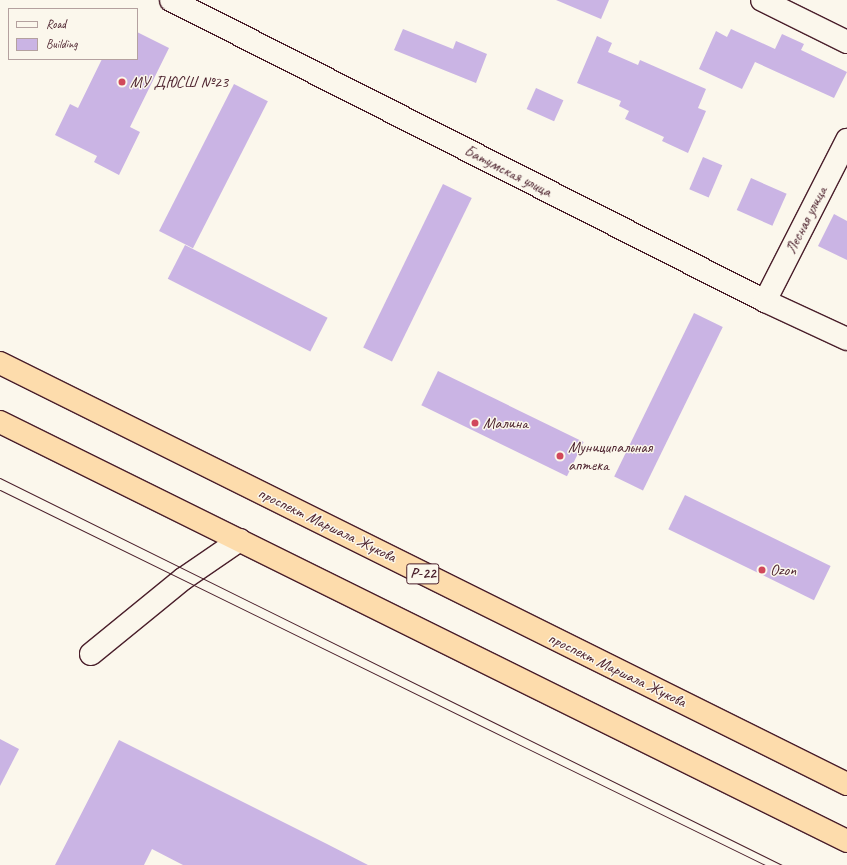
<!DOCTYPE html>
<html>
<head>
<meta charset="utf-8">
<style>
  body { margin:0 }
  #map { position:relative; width:847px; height:865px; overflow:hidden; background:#fbf7ec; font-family:Caveat,sans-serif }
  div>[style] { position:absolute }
  .building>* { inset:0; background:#cab4e4; transform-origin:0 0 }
  .roads { filter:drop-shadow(1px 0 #4a1f2b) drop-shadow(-1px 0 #4a1f2b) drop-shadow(0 1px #4a1f2b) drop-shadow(0 -1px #4a1f2b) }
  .minor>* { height:22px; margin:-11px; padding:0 11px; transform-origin:11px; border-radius:11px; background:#fbf7ec }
  .highway>* { height:22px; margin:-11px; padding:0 11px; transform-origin:11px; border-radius:11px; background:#fddcac }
  .tram>* { height:1px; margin:-0.5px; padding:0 0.5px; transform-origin:0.5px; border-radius:0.5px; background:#4a1f2b }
  .dots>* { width:11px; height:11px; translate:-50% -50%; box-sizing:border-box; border:2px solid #fbf7ec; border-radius:50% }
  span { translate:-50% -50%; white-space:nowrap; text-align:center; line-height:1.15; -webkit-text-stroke:3px #fbf7ec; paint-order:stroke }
  .shield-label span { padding:1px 3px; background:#fbf7ec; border:1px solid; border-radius:3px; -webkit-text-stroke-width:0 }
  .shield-label { font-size:15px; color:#4a1f2b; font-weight:700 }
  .poi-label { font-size:16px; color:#4a1f2b }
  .left { translate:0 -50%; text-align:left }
  .street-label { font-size:16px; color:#4a1f2b }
  .legend { position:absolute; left:8px; top:8px; width:130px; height:52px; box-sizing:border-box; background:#fbf7ec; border:1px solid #b4a19f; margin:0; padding:5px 7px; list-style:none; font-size:12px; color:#4a1f2b }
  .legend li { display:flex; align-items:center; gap:8px; height:20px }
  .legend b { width:20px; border:1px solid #b4a19f }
</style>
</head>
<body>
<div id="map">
  <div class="building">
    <div style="clip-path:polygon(556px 0,609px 0,601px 19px)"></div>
    <div style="clip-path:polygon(403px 29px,453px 49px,456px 41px,487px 54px,476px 83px,394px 50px)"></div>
    <div style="clip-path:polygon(731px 29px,775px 49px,782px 34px,804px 44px,801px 50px,847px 72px,834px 98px,755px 62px,742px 89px,699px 69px,716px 31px,727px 37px)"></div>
    <div style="clip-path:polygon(137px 32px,169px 48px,130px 127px,140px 132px,119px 175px,94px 162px,97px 156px,55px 135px,70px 104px,78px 108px,102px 59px,137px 59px)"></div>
    <div style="clip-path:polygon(597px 36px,612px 43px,608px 52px,638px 65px,640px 60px,706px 89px,698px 108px,706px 111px,688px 153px,662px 141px,664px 137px,625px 119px,629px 111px,619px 106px,621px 101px,577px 83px)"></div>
    <div style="left:234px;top:84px;width:38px;height:165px;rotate:27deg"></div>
    <div style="left:536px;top:88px;width:30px;height:23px;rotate:24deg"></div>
    <div style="left:703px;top:157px;width:21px;height:35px;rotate:23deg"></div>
    <div style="left:751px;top:178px;width:39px;height:35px;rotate:24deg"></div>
    <div style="left:443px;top:184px;width:32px;height:182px;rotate:26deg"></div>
    <div style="clip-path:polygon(834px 214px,847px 221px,847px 260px,818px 246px)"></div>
    <div style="left:185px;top:245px;width:160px;height:38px;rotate:27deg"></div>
    <div style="left:694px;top:313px;width:32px;height:182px;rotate:26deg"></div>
    <div style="left:438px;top:371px;width:162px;height:38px;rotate:26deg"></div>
    <div style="left:685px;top:495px;width:162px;height:38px;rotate:26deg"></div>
    <div style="clip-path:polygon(0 739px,19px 749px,0 786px)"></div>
    <div style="clip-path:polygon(119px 740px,327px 844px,368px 865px,183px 865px,152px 849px,144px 865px,55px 865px)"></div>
  </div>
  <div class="roads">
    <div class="minor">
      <div style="left:171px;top:0;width:666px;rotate:26.87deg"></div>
      <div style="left:765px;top:301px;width:90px;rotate:24.9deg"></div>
      <div style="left:762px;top:0;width:95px;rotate:26.3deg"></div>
      <div style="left:765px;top:301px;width:181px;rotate:-63deg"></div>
      <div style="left:91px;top:654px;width:119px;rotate:-39.2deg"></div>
      <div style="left:183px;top:579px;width:69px;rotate:-34.4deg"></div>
    </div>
    <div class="highway">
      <div style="left:0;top:363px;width:946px;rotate:26.43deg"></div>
      <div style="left:0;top:422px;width:945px;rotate:26.32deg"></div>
    </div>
  </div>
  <div class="tram">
    <div style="left:0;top:478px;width:873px;rotate:26.33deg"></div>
    <div style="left:0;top:490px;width:852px;rotate:26.11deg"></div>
  </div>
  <div class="dots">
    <div style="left:122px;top:82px;background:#d1495b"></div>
    <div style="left:475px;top:423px;background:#d1495b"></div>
    <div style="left:560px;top:456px;background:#d1495b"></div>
    <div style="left:762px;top:570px;background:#d1495b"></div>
  </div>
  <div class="shield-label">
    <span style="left:423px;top:574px">Р-22</span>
  </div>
  <div class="poi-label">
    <span class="left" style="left:130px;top:82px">МУ ДЮСШ №23</span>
    <span class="left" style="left:483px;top:423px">Малина</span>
    <span class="left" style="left:568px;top:456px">Муниципальная<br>аптека</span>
    <span class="left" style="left:770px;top:570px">Ozon</span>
  </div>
  <div class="street-label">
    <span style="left:508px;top:171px;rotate:27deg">Батумская улица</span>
    <span style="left:806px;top:220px;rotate:-63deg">Лесная улица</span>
    <span style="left:327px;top:525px;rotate:26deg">проспект Маршала Жукова</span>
    <span style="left:617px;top:670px;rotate:26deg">проспект Маршала Жукова</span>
  </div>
  <ul class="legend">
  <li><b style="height:5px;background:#fbf7ec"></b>Road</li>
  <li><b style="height:11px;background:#cab4e4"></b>Building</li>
  </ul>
</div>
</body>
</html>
